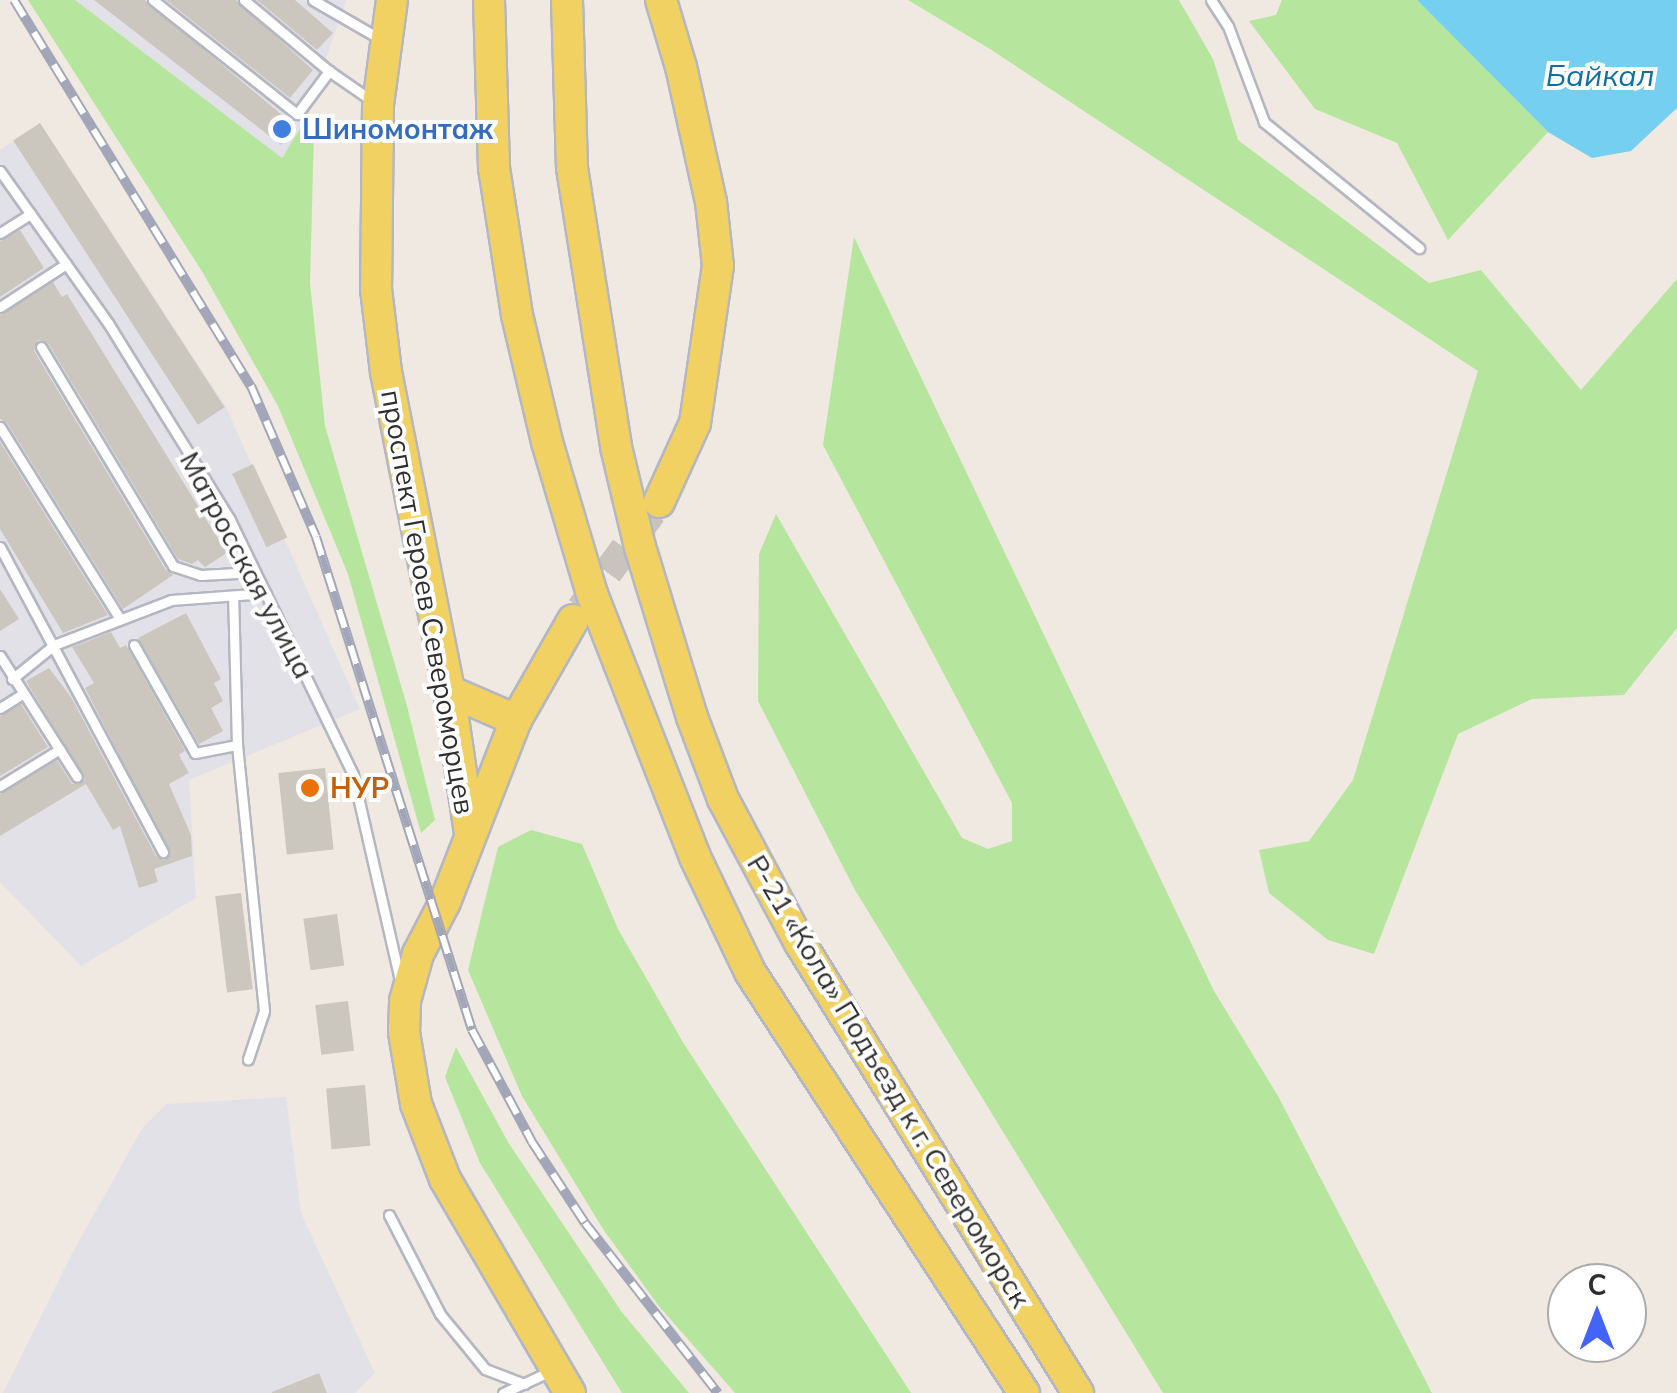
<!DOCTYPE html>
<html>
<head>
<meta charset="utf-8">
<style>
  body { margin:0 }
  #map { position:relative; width:1677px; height:1393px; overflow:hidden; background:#efe9e1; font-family:Mulish,sans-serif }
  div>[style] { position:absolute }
  .industrial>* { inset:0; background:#e3e1e8 }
  .green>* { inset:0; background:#b6e59e }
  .water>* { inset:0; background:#75cff0 }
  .building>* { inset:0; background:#cbc7bf; transform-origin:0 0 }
  .primary-tunnel>* { height:30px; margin-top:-15px; transform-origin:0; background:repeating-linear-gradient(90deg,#c8c4bd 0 30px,transparent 0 45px) }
  .roads { filter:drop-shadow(2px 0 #b4b7c1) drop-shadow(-2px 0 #b4b7c1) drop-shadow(0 2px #b4b7c1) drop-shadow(0 -2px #b4b7c1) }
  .service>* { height:9px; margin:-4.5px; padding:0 4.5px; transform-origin:4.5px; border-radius:4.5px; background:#fff }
  .primary>* { height:30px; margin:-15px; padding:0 15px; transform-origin:15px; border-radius:15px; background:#f2d163 }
  .rail>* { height:10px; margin-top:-5px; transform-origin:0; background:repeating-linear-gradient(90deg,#fff 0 19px,#a3a6b8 0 38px); box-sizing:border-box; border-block:2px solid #a3a6b8 }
  .dots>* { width:28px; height:28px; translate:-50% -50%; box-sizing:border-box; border:5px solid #fff; border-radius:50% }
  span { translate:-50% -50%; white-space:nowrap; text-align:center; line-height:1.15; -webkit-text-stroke:8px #fff; paint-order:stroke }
  .shop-label { font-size:28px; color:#366cbe; font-weight:700 }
  .left { translate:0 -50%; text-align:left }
  .street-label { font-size:28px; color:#2e2e2e }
  .food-label { font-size:28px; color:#c56008; font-weight:700 }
  .water-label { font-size:30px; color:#0d6fa3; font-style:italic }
  .north { position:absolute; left:1547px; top:1263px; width:100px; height:100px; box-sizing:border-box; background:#fff; border:2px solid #ababab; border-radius:50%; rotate:0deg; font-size:28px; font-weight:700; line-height:40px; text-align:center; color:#2e2e2e }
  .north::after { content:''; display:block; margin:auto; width:35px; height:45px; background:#4264fb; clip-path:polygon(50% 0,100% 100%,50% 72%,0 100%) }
</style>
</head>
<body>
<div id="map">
  <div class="industrial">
    <div style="clip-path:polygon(75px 0,346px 0,306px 119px,282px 159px)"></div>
    <div style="clip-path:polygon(40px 123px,226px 407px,360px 709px,189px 780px,196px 898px,81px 966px,0 882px,0 150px)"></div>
    <div style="clip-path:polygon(286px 1097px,301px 1213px,375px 1373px,355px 1393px,3px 1393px,70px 1257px,143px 1127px,167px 1104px)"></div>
  </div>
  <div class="green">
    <div style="clip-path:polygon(28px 0,75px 0,282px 158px,306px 119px,314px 131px,310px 283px,325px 426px,407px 706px,435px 820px,421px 833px,348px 574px,278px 406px,203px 273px)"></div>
    <div style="clip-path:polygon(908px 0,1179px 0,1213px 59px,1238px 140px,1429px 283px,1481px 270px,1581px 390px,1677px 279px,1677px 628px,1624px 695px,1532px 699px,1458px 734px,1374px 954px,1328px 940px,1269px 893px,1259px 850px,1309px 841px,1353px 780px,1478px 371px,990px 49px)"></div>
    <div style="clip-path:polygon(1282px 0,1417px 0,1548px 132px,1448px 240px,1397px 143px,1315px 109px,1249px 21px,1276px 15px)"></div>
    <div style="clip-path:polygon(854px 237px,1214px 991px,1278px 1096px,1432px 1393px,1163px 1393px,855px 890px,758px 701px,759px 554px,776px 514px,962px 838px,988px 849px,1012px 841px,1012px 803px,823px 445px)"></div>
    <div style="clip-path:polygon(531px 830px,582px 844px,618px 929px,684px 1044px,911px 1393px,735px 1393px,658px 1305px,603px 1229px,522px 1096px,468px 970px,498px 847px)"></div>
    <div style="clip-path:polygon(456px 1047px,508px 1142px,621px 1311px,689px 1393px,622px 1393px,480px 1163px,445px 1077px)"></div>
  </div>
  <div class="water">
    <div style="clip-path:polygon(1417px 0,1677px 0,1677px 108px,1631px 151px,1592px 158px,1548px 132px)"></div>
  </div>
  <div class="building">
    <div style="clip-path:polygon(94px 0,145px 0,295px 126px,281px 145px)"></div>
    <div style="clip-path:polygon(166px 0,236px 0,313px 70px,290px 98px)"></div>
    <div style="clip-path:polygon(257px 0,295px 0,333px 33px,317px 50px)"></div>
    <div style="left:40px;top:123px;width:339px;height:32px;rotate:57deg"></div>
    <div style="clip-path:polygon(20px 230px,44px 268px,0 297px,0 241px)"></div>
    <div style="clip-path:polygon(53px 282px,62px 297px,67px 294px,227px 553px,205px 567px,198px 560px,192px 564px,178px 559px,48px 343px,38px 340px,34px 351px,166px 570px,173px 575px,123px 609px,7px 423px,0 419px,0 315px)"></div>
    <div style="clip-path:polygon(0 442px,108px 615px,63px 633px,0 529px)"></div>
    <div style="left:253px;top:464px;width:81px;height:23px;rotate:65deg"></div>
    <div style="clip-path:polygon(0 589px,19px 619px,0 631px)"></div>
    <div style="clip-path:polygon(186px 613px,221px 679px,214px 683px,223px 701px,211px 708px,223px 731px,199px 744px,138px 638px)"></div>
    <div style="clip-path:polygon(111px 632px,120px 648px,126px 645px,185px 751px,179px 755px,189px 773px,169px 784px,191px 835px,192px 856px,154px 869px,158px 882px,139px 888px,120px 826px,113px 830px,86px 784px,0 836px,0 794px,57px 760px,72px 784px,85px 780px,26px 681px,49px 668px,71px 697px,156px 856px,164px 860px,170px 855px,85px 688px,94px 683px,72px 647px)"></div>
    <div style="clip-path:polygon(21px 704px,48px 747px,0 776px,0 716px)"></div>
    <div style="left:325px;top:768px;width:82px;height:47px;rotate:84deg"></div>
    <div style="left:241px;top:893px;width:97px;height:26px;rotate:83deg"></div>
    <div style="left:337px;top:914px;width:52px;height:34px;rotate:82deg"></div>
    <div style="left:348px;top:1001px;width:50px;height:33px;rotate:83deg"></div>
    <div style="left:365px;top:1085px;width:61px;height:39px;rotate:85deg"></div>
    <div style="clip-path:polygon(319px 1373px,327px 1393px,272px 1393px,272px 1392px)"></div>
  </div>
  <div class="primary-tunnel">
    <div style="left:581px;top:609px;width:132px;rotate:-53.9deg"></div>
  </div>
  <div class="roads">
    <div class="service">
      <div style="left:153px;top:0;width:184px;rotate:38.4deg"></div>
      <div style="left:297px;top:114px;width:54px;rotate:-53.3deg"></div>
      <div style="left:329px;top:71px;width:51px;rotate:34.6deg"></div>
      <div style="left:244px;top:0;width:111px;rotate:39.9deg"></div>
      <div style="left:313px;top:0;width:78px;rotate:30.2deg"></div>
      <div style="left:1211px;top:0;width:31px;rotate:57deg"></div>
      <div style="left:1228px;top:26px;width:103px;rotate:69.4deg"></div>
      <div style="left:1264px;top:122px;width:200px;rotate:39.1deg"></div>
      <div style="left:0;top:171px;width:186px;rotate:54.6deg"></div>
      <div style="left:108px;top:323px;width:232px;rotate:58.2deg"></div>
      <div style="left:230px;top:520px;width:283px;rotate:64.2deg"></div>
      <div style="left:353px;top:775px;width:210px;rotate:77.1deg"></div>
      <div style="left:0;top:233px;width:36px;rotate:-32deg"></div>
      <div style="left:0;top:307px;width:79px;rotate:-33.1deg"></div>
      <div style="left:41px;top:347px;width:256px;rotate:58.9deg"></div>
      <div style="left:173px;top:566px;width:29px;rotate:18deg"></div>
      <div style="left:201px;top:575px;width:54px;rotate:-3.2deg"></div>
      <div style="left:0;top:427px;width:226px;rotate:58deg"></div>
      <div style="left:0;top:547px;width:346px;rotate:61.9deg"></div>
      <div style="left:134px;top:645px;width:124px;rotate:60.5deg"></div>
      <div style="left:195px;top:753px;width:43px;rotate:-10.8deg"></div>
      <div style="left:237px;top:745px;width:148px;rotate:-91.5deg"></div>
      <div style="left:0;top:656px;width:143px;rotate:57.5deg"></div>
      <div style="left:12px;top:679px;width:54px;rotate:-39deg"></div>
      <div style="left:54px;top:645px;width:125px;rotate:-21deg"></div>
      <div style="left:171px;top:600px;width:95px;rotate:-4.2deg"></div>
      <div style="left:0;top:708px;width:25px;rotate:-32deg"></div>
      <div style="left:237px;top:745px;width:267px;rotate:84.2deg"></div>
      <div style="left:264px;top:1011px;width:51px;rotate:108.4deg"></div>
      <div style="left:0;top:786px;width:70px;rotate:-31.7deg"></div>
      <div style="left:389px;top:1215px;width:111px;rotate:62.7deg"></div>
      <div style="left:440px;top:1314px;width:71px;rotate:50.7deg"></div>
      <div style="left:485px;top:1369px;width:42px;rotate:21deg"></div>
      <div style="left:503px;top:1393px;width:53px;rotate:-24.6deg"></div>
    </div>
    <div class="primary">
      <div style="left:392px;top:0;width:106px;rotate:97.6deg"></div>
      <div style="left:378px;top:105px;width:184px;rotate:90.6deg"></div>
      <div style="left:376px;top:289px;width:84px;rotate:83.1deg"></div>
      <div style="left:386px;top:372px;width:325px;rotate:78.8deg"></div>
      <div style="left:449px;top:691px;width:144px;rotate:81.6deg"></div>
      <div style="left:489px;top:0;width:168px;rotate:88.3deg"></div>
      <div style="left:494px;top:168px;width:149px;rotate:81.1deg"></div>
      <div style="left:517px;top:315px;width:130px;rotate:76.7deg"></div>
      <div style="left:547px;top:442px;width:159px;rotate:73.5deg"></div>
      <div style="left:592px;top:594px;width:282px;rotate:68.6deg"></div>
      <div style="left:695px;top:857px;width:127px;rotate:64.4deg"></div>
      <div style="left:750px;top:972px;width:502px;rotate:56.94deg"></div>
      <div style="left:567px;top:0;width:168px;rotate:88.3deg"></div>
      <div style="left:572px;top:168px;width:282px;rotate:81deg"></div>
      <div style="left:616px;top:447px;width:103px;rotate:76.5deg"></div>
      <div style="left:640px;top:547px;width:178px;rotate:73deg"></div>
      <div style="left:692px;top:717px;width:88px;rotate:69.3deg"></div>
      <div style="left:723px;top:799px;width:163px;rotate:61.9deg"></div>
      <div style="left:800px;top:943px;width:529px;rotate:58.29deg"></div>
      <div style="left:659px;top:502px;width:87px;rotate:-65.5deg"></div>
      <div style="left:695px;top:423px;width:159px;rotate:-81.7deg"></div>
      <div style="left:718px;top:266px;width:64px;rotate:-96.2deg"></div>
      <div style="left:711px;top:202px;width:138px;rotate:-102.5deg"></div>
      <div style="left:681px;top:67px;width:70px;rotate:-106.6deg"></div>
      <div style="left:449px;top:691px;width:73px;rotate:23.4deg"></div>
      <div style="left:570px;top:1393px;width:248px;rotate:-120.3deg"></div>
      <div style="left:445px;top:1179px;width:80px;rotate:-111.1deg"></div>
      <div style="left:416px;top:1104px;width:73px;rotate:-99.5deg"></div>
      <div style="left:404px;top:1032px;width:31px;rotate:-88deg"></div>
      <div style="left:405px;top:1001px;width:49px;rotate:-74.5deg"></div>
      <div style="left:418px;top:954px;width:59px;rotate:-62.6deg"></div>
      <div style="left:445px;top:902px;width:195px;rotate:-68.7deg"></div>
      <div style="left:516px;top:720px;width:115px;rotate:-60.3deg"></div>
    </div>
  </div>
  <div class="rail">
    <div style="left:14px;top:0;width:453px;rotate:58.5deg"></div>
    <div style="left:251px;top:386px;width:164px;rotate:66.7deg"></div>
    <div style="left:316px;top:537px;width:517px;rotate:72.44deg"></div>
    <div style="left:472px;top:1030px;width:127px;rotate:61.8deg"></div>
    <div style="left:532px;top:1142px;width:97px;rotate:56.8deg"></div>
    <div style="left:585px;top:1223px;width:216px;rotate:52deg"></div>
  </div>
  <div class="dots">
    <div style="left:282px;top:129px;background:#3f7fe0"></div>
    <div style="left:310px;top:788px;background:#e8710a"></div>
  </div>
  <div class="shop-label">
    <span class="left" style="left:302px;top:129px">Шиномонтаж</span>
  </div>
  <div class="street-label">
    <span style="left:247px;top:565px;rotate:62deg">Матросская улица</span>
    <span style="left:428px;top:602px;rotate:80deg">проспект Героев Североморцев</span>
    <span style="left:889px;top:1081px;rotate:59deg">Р-21 «Кола» Подъезд к г. Североморск</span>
  </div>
  <div class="food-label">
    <span class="left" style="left:330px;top:788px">НУР</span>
  </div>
  <div class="water-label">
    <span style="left:1600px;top:75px">Байкал</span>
  </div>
  <div class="north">С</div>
</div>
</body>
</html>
